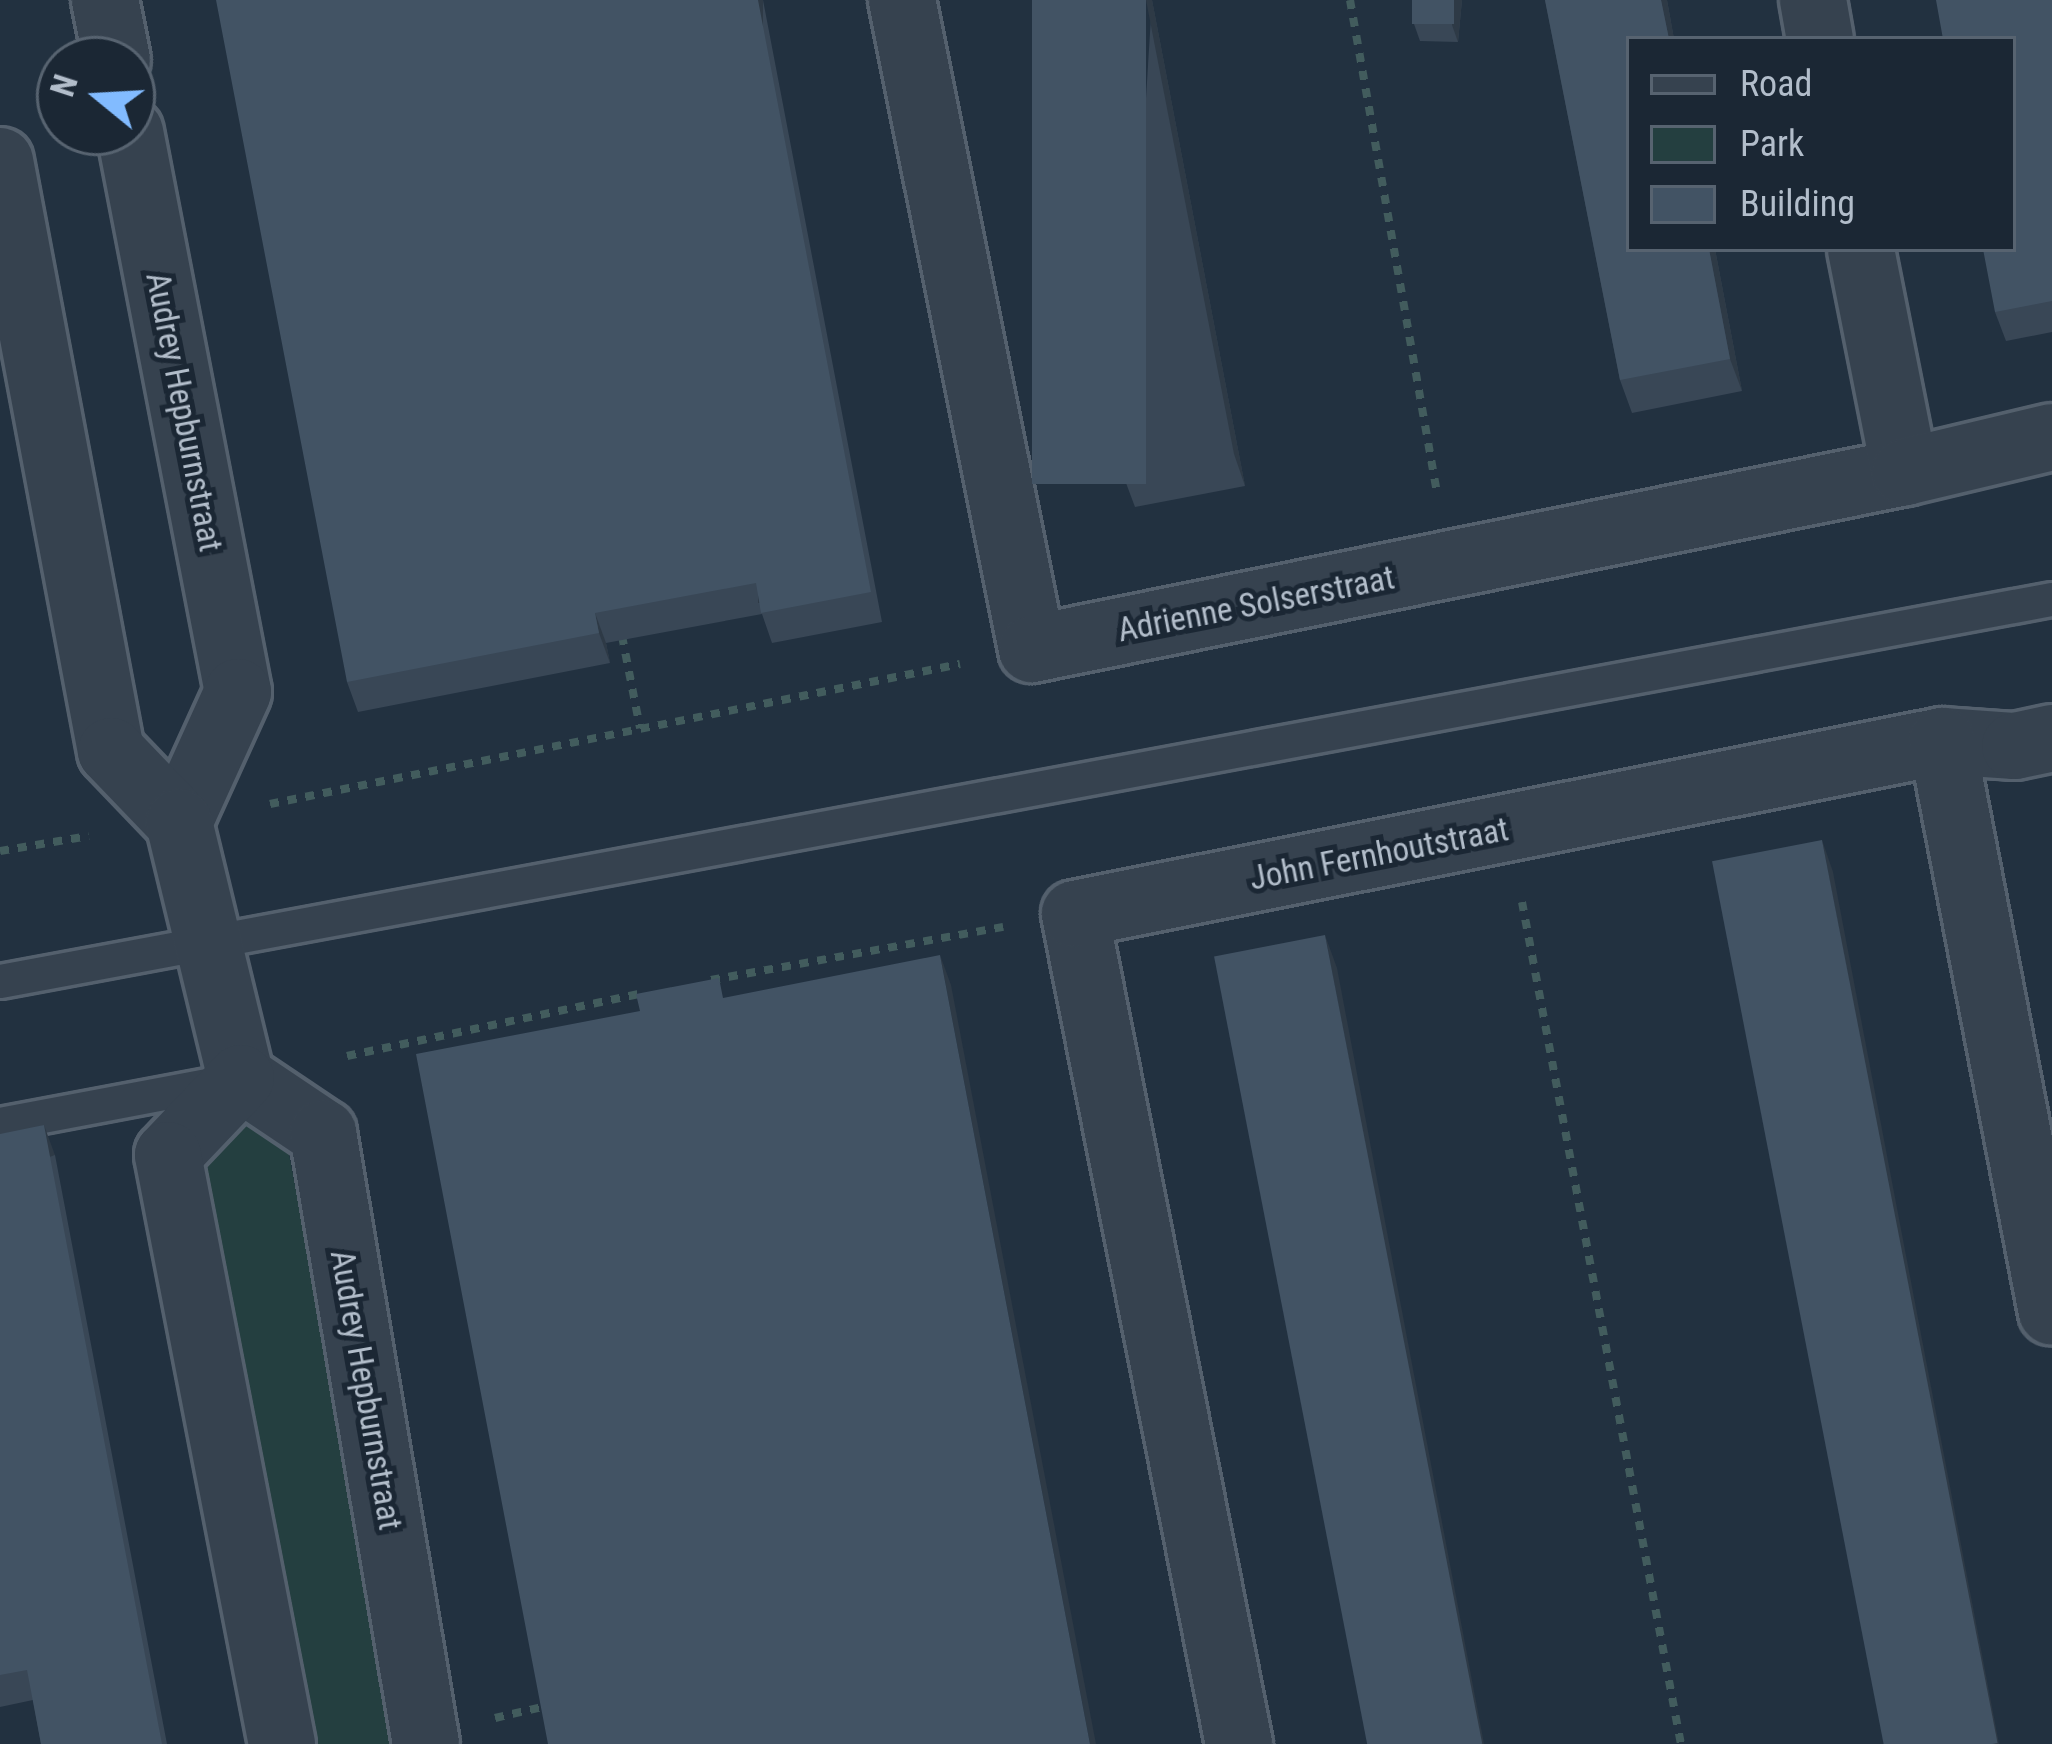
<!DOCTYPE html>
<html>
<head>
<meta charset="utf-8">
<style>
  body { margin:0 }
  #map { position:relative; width:2052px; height:1744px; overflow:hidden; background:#223140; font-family:"Roboto Condensed",sans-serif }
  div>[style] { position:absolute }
  .green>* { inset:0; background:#243f40 }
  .path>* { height:8px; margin-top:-4px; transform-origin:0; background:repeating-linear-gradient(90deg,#425c5d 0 9px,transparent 0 18px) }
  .roads { filter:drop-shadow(3px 0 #54606d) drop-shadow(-3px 0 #54606d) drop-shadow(0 3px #54606d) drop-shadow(0 -3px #54606d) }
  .service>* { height:33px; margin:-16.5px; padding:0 16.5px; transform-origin:16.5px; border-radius:16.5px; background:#36424f }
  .minor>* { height:66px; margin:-33px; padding:0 33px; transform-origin:33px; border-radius:33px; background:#36424f }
  .wall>* { inset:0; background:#394756 }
  .shaded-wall>* { inset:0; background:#2e3a46; transform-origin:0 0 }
  .building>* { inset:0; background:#425364; transform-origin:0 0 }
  span { translate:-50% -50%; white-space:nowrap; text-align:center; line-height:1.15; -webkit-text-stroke:10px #1b2734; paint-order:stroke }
  .street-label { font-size:33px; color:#b2bdca }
  .legend { position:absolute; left:1626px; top:36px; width:390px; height:216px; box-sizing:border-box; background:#1b2734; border:3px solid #576370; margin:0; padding:15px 21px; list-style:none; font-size:36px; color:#b2bdca }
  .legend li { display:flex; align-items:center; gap:24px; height:60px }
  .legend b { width:60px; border:3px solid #576370 }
  .north { position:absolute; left:36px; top:36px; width:120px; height:120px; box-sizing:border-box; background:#1b2734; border:3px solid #576370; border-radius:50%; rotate:288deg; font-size:33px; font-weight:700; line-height:48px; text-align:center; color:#b2bdca }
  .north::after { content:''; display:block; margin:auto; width:42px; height:54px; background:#82bbff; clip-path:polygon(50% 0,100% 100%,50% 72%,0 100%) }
</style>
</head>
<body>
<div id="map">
  <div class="green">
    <div style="clip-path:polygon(235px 1112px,287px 1144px,403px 1744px,307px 1744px,198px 1145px)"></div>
  </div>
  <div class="path">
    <div style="left:1350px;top:0;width:501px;rotate:79.99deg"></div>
    <div style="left:622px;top:636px;width:94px;rotate:78.9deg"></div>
    <div style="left:270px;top:804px;width:704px;rotate:-11.47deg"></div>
    <div style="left:0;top:851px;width:90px;rotate:-9.6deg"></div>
    <div style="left:1522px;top:902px;width:857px;rotate:79.31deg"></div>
    <div style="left:711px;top:980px;width:297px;rotate:-10.3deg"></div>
    <div style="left:347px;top:1056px;width:303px;rotate:-12deg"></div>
    <div style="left:495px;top:1718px;width:57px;rotate:-13.1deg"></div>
  </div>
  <div class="roads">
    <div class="service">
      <div style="left:0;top:981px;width:2087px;rotate:-10.55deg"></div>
      <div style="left:0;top:1124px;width:232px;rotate:-10.7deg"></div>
    </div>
    <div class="minor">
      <div style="left:105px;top:0;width:61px;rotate:78.7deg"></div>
      <div style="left:902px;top:0;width:662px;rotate:78.67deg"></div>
      <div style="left:1032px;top:649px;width:891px;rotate:-11.46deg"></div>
      <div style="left:1905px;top:472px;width:227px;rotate:-101.2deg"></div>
      <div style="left:1813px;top:0;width:40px;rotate:80deg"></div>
      <div style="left:130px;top:132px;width:570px;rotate:79.08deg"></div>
      <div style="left:238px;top:692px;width:143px;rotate:114.4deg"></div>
      <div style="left:0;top:161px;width:600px;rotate:79.35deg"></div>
      <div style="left:111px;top:751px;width:98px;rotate:46.2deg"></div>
      <div style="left:179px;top:822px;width:263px;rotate:76.4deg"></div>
      <div style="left:241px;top:1078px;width:99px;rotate:33.9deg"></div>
      <div style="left:323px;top:1133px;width:620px;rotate:80.43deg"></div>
      <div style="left:1905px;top:472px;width:151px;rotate:-13.4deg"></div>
      <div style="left:1942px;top:741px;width:73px;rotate:3.9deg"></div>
      <div style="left:2015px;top:746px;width:38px;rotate:-12deg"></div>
      <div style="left:241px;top:1078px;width:106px;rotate:133.5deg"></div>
      <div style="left:168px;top:1155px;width:600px;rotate:79.05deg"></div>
      <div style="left:1239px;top:1744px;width:846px;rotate:-101.18deg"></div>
      <div style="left:1075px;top:914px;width:884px;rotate:-11.28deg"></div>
      <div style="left:1942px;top:741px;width:581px;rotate:79.1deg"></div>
    </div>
  </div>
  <div class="wall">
    <div style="clip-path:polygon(763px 0,882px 622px,772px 643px,762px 614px,606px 643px,610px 663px,358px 712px,347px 682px)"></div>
    <div style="clip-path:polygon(1152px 0,1245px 486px,1135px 507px,1123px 475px)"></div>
    <div style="clip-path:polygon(1412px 0,1462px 0,1458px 42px,1420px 41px,1414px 24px)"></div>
    <div style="clip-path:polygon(1545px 0,1667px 0,1674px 39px,1629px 39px,1629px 249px,1715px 249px,1742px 391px,1632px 413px,1620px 380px)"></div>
    <div style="clip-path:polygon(2052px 0,2052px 332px,2006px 341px,1995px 312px)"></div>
    <div style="clip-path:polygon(0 1134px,55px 1155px,167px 1744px,41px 1744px,33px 1700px,0 1707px)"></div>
  </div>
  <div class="shaded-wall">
    <div style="left:758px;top:0;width:5px;height:603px"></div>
    <div style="clip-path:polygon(1146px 0,1152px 0,1245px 486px,1234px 454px)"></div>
    <div style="clip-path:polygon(1454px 0,1462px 0,1458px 42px,1452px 25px)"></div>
    <div style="clip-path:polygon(1661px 0,1667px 0,1674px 39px,1669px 39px)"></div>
    <div style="clip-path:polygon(1709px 249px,1715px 249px,1742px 391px,1730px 359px)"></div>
    <div style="clip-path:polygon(595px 613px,606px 643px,610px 663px,599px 633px)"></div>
    <div style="clip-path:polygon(1822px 840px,1833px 872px,1999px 1744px,1993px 1744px)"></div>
    <div style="clip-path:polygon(1325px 935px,1337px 968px,1484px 1744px,1479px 1744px)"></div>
    <div style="clip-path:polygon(940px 955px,951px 985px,1096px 1744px,1090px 1744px)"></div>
    <div style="left:44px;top:1125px;width:32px;height:630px;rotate:70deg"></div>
  </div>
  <div class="building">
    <div style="clip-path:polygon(216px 0,758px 0,871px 592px,761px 613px,756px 583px,595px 613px,599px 633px,347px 682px)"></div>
    <div style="left:1032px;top:0;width:114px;height:484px"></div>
    <div style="left:1412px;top:0;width:42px;height:24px"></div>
    <div style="clip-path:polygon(1545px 0,1661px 0,1669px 39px,1629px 39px,1629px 249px,1709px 249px,1730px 359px,1620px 380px)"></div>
    <div style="clip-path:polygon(1936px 0,2052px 0,2052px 301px,1995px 312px,1983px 249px,2013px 249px,2013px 39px,1943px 39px)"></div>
    <div style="left:1822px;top:840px;width:920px;height:112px;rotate:79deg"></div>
    <div style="left:1325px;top:935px;width:824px;height:113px;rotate:79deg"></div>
    <div style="clip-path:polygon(940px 955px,1090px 1744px,548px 1744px,416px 1054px,640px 1011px,636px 994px,719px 978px,723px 998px)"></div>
    <div style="clip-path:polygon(44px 1125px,162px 1744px,41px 1744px,27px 1670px,0 1675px,0 1134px)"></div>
  </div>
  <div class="street-label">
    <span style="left:184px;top:412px;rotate:79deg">Audrey Hepburnstraat</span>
    <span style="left:1256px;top:604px;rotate:-11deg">Adrienne Solserstraat</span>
    <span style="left:1379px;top:854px;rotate:-11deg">John Fernhoutstraat</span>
    <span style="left:366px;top:1390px;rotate:80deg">Audrey Hepburnstraat</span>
  </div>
  <ul class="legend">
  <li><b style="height:15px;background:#36424f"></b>Road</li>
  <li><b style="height:33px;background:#243f40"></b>Park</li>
  <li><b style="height:33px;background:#425364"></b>Building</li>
  </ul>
  <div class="north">N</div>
</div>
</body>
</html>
